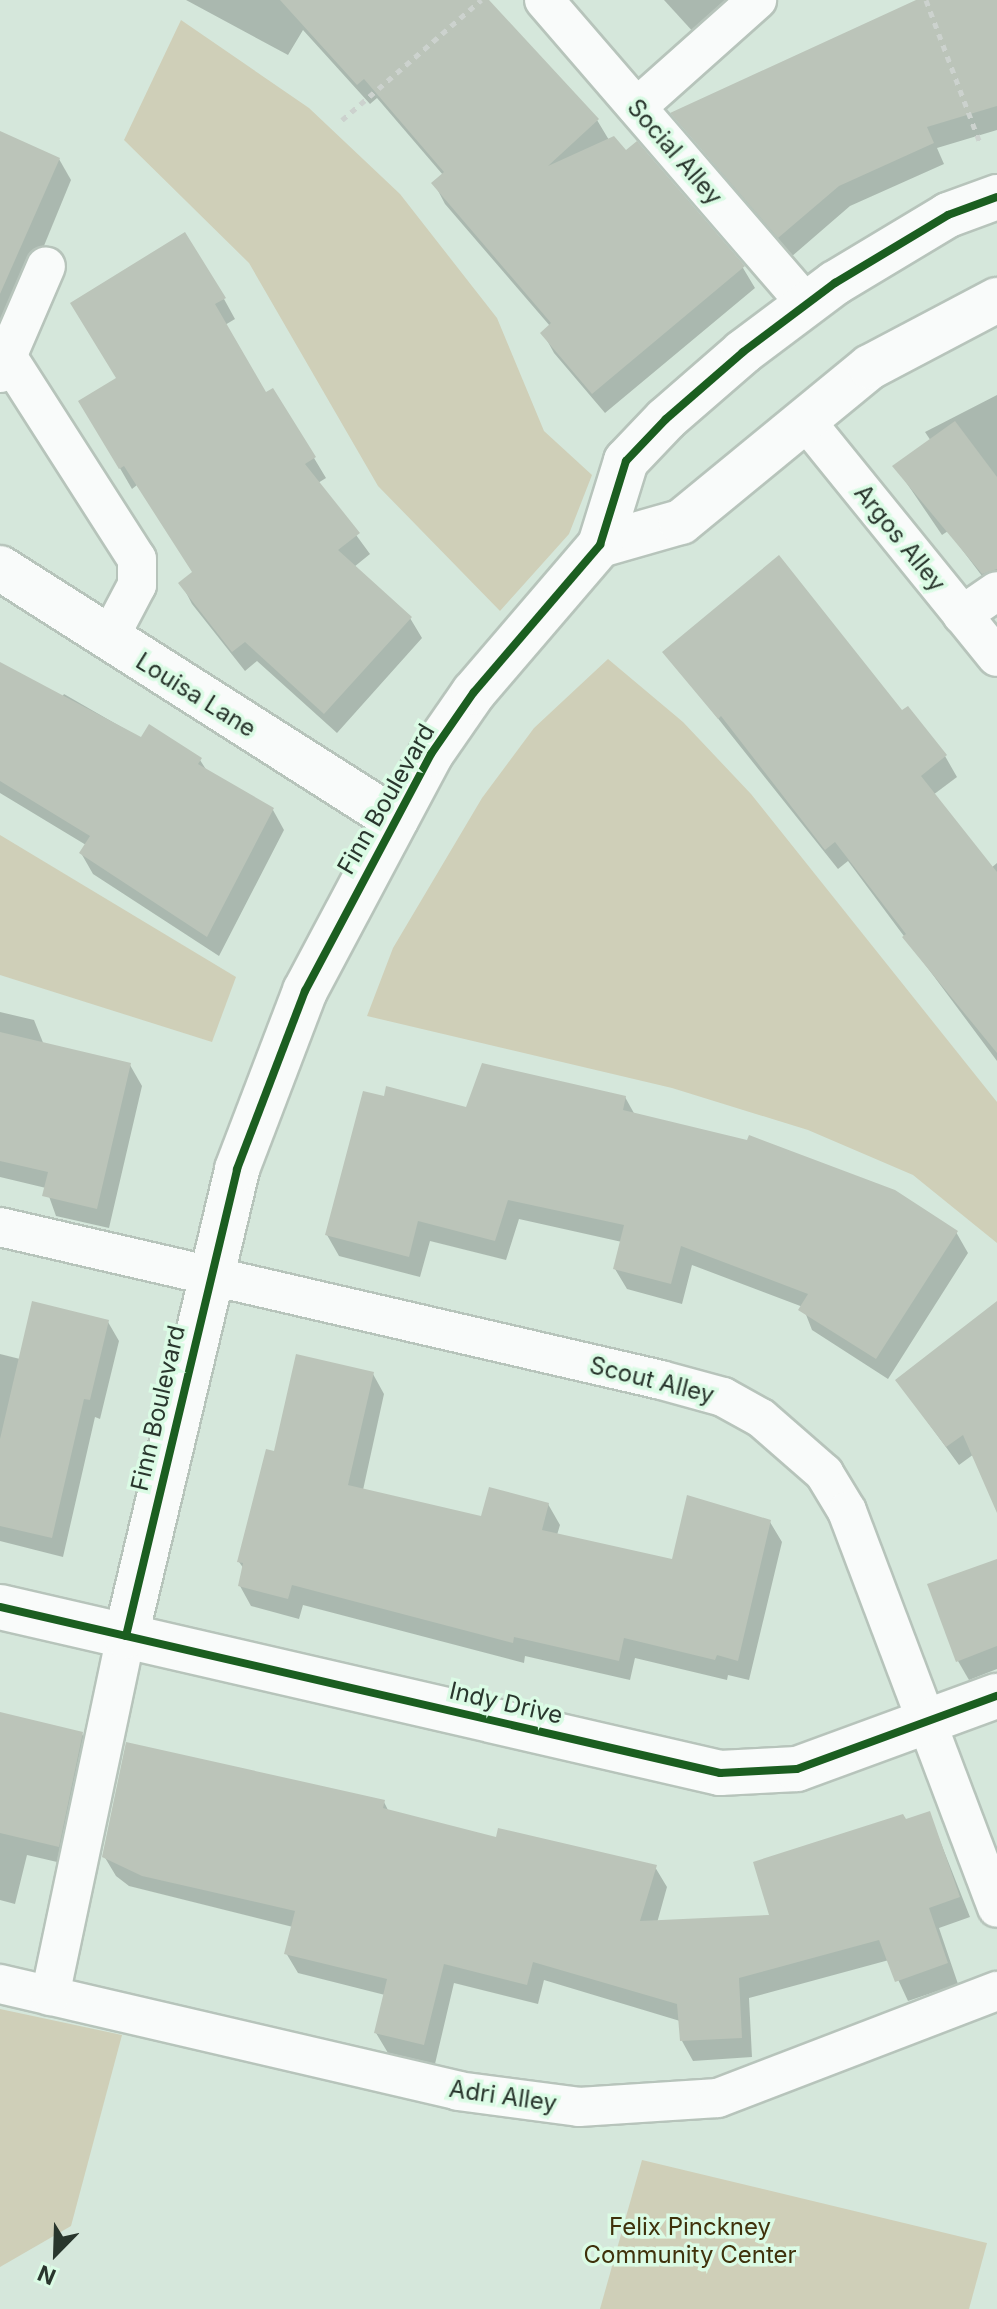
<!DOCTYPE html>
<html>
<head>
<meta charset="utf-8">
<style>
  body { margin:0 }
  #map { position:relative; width:997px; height:2309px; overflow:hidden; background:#d5e7db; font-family:Inter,sans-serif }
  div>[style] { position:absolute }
  .green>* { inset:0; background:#cfcfb8 }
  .shadow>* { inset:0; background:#0003 }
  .building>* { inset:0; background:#bbc4b9 }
  .path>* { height:5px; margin-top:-2.5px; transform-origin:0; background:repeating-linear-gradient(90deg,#ccd2ce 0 6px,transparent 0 12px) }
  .roads { filter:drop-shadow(2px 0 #b7c4bb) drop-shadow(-2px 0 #b7c4bb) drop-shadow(0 2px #b7c4bb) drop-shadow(0 -2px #b7c4bb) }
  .lane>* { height:38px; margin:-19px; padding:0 19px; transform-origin:19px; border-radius:19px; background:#f9fbfa }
  .street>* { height:44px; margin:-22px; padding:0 22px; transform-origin:22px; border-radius:22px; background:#f9fbfa }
  .cycleway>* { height:8px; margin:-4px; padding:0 4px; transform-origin:4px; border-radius:4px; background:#1b5e20 }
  span { translate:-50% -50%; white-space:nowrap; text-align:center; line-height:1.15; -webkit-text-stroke:7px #dbfbe5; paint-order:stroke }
  .street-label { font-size:24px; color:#29362d }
  .park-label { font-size:24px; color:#3f310b }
  .north { position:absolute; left:16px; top:2213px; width:80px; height:80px; -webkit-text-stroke:6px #dbfbe5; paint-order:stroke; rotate:203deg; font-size:22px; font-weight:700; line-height:32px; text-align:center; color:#29362d }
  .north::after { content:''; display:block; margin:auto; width:28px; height:36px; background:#29362d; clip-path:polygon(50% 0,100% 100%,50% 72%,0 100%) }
</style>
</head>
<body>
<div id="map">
  <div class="green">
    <div style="clip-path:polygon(181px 20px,309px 108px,400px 194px,497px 318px,544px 431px,592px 475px,569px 534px,500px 611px,378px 486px,249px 263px,124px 140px)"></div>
    <div style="clip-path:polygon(608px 659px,683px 722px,751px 794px,997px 1102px,997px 1243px,913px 1175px,808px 1130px,672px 1088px,367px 1016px,393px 948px,482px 798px,534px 728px)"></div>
    <div style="clip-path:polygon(0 835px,236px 977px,212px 1042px,0 975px)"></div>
    <div style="clip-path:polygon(0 2009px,122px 2035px,71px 2226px,0 2267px)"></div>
    <div style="clip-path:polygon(642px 2160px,987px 2243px,969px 2309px,600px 2309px)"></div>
  </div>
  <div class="shadow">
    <div style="clip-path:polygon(186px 0,478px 0,597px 120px,609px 140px,743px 268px,755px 288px,605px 413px,554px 353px,543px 333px,550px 326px,445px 204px,434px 183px,443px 175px,377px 98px,370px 104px,303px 30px,288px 55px)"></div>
    <div style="clip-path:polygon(664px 0,759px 0,706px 46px)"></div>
    <div style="clip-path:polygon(934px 0,997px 0,997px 130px,937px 148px,944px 164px,850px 206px,791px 257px,673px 114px)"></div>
    <div style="clip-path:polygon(0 133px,59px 159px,71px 180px,0 353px)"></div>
    <div style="clip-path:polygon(224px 299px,235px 319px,225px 325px,266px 394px,314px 458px,326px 478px,318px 483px,370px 554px,354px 567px,410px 618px,422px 638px,337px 733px,257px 661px,245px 671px,192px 604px,181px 583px,194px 573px,137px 485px,132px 489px,81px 401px,119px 379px,85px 324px)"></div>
    <div style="clip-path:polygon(997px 395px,997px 571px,985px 580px,948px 531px,942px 535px,895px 466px,931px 441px,925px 432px)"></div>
    <div style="clip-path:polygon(665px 652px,902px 713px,945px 756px,957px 777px,933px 795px,991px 868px,997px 863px,997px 1061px,848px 861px,838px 869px)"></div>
    <div style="clip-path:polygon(0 664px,60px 700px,64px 694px,142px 739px,200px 760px,207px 771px,273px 810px,284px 830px,219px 956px,93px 874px,81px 853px,86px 845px,0 793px)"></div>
    <div style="clip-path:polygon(0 1012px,34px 1020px,44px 1045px,130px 1065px,142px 1086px,109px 1228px,56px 1216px,46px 1188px,0 1177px)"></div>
    <div style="clip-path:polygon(625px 1097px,635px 1115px,956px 1232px,968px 1253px,888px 1379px,812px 1330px,803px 1307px,692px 1265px,682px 1304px,627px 1289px,615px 1269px,622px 1242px,519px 1219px,506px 1260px,430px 1241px,420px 1277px,339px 1256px,327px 1235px,468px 1109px)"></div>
    <div style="clip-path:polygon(997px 1303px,997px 1508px,974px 1454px,959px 1465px,897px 1380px)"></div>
    <div style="clip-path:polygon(108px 1322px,119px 1341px,100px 1419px,95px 1417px,63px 1557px,0 1541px,0 1354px,20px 1359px)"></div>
    <div style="clip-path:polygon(373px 1374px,384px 1394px,363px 1490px,482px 1519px,548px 1504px,560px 1525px,557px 1535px,673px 1562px,770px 1522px,782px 1542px,749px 1680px,728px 1675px,727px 1680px,635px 1658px,630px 1680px,525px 1656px,524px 1663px,303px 1605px,299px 1619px,251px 1606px,240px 1586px,244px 1569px,239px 1562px,275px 1453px)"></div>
    <div style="clip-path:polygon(997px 1560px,997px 1669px,969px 1680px,958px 1661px)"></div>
    <div style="clip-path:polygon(0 1714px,82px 1734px,93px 1754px,70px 1865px,27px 1855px,15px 1904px,0 1900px)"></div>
    <div style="clip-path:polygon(384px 1802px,389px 1812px,498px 1839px,655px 1867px,667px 1887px,657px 1923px,772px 1917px,905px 1821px,929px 1813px,970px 1917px,939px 1928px,958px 1984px,908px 2001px,889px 1960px,749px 1998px,752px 2057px,693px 2061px,682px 2041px,680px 2021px,544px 1980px,538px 2004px,454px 1983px,435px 2064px,388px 2053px,376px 2033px,385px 1995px,298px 1973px,286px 1953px,293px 1927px,129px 1886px,116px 1876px,104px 1856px)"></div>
  </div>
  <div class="building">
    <div style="clip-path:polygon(280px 0,489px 0,599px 119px,548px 166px,614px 136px,626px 150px,637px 141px,745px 266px,592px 394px,540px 333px,551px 323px,431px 183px,444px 172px,364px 79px,357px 85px)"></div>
    <div style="clip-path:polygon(916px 0,997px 0,997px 106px,927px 127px,934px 143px,839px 186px,778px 238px,670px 113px)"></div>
    <div style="clip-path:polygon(0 131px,60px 158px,0 294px)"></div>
    <div style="clip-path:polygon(185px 232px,226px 298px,215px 304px,266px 392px,273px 388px,316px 457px,305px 464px,360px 533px,338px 550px,412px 617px,324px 714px,245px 642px,232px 652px,178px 583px,192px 572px,124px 466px,119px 469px,78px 401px,116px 378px,70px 303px)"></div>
    <div style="clip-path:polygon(955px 421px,997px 477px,997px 569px,982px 574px,892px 466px)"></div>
    <div style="clip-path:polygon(779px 555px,902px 710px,908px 706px,947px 755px,921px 776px,997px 872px,997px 1053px,902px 937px,906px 934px,835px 842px,825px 850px,721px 716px,718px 719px,662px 652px)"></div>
    <div style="clip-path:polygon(0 662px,141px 737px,149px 724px,202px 758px,198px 764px,274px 808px,207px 937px,79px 853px,90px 836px,0 781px)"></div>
    <div style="clip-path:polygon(0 1032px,131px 1063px,97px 1209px,42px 1196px,48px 1172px,0 1161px)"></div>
    <div style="clip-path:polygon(482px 1063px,626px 1096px,623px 1110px,747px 1140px,749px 1135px,895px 1190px,958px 1231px,876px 1359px,798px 1310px,808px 1294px,681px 1246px,671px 1284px,613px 1269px,624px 1225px,508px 1200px,495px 1241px,418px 1221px,409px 1257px,325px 1235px,363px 1091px,384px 1096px,386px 1086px,466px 1107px)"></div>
    <div style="clip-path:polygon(32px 1301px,109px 1320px,90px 1400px,84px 1399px,52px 1538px,0 1526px,0 1439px)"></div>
    <div style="clip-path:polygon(997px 1301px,997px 1513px,963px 1435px,946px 1447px,895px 1380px)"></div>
    <div style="clip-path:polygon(296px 1354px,374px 1372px,348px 1485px,481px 1516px,489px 1487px,549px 1503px,542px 1530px,672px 1559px,687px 1495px,771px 1520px,738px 1661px,717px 1655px,715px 1660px,624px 1638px,619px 1661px,514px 1637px,513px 1643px,292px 1585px,288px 1599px,238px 1586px,243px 1563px,237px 1562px,266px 1449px,274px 1451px)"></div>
    <div style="clip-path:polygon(997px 1559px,997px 1646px,956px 1662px,927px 1584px)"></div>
    <div style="clip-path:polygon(0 1712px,83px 1732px,59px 1847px,0 1833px)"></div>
    <div style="clip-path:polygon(126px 1742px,385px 1800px,383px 1808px,496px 1837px,498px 1828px,657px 1865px,640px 1921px,769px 1915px,753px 1862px,903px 1814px,906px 1819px,930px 1811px,960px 1897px,929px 1908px,948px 1963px,895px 1982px,879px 1940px,739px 1978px,742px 2038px,680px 2041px,677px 2004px,533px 1962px,527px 1985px,444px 1964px,424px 2045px,374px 2033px,387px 1979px,284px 1954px,295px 1911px,142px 1876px,102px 1857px)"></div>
  </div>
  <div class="path">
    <div style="left:926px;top:0;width:153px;rotate:69.3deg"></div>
    <div style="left:342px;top:120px;width:184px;rotate:-40.8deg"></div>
  </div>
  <div class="roads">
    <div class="lane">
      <div style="left:544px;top:0;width:403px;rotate:49.2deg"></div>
      <div style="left:637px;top:107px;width:161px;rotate:-41.7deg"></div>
      <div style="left:7px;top:356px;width:241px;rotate:57.4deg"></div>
      <div style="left:137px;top:559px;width:26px;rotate:90deg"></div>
      <div style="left:137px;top:585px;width:62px;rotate:117.8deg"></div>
      <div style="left:0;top:373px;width:116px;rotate:-66.7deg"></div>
      <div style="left:804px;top:419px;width:306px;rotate:51deg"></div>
      <div style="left:962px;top:615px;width:42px;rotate:-34.4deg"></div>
      <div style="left:0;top:1227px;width:678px;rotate:13.03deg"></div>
      <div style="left:661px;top:1380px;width:64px;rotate:15.3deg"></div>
      <div style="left:723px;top:1397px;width:43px;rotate:28.9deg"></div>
      <div style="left:761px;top:1418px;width:84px;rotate:41.1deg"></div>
      <div style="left:824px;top:1473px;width:44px;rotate:58.8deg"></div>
      <div style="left:847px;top:1511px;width:424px;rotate:69.3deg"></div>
      <div style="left:0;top:1984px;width:470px;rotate:13.1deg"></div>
      <div style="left:458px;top:2091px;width:122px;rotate:7.5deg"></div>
      <div style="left:579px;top:2107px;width:139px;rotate:-3.7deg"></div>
      <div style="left:718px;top:2098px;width:299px;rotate:-21deg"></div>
      <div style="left:50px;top:1996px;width:368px;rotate:-78.1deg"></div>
    </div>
    <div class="street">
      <div style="left:600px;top:545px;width:84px;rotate:-15.9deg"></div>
      <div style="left:681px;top:522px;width:244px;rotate:-39.4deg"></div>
      <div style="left:870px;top:367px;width:144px;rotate:-27.8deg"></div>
      <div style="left:0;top:568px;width:469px;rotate:32.5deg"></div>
      <div style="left:0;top:1607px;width:739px;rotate:12.98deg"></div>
      <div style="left:720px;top:1773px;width:77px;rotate:-3deg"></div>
      <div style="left:797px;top:1769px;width:213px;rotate:-20.1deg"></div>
      <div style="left:126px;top:1636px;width:480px;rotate:-76.6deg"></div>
      <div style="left:237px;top:1169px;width:191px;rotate:-69.1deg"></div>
      <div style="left:305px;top:991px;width:268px;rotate:-62deg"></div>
      <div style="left:431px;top:754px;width:75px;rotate:-55.3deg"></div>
      <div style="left:474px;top:692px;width:194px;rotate:-49.4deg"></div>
      <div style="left:600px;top:545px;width:88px;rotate:-72.8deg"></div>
      <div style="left:626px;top:461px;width:58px;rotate:-46.4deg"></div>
      <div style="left:666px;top:419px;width:102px;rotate:-41deg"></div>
      <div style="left:743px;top:352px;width:115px;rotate:-36.9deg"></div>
      <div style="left:835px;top:283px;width:132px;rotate:-31deg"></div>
      <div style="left:948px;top:215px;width:52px;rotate:-20.2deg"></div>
    </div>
  </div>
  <div class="cycleway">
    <div style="left:0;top:1607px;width:739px;rotate:12.98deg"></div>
    <div style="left:720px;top:1773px;width:77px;rotate:-3deg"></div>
    <div style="left:797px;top:1769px;width:213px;rotate:-20.1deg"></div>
    <div style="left:126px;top:1636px;width:480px;rotate:-76.6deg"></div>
    <div style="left:237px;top:1169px;width:191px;rotate:-69.1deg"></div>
    <div style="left:305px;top:991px;width:268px;rotate:-62deg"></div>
    <div style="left:431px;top:754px;width:75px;rotate:-55.3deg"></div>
    <div style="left:474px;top:692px;width:194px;rotate:-49.4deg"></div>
    <div style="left:600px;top:545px;width:88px;rotate:-72.8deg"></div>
    <div style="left:626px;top:461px;width:58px;rotate:-46.4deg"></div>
    <div style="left:666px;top:419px;width:102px;rotate:-41deg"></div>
    <div style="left:743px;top:352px;width:115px;rotate:-36.9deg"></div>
    <div style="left:835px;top:283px;width:132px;rotate:-31deg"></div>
    <div style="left:948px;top:215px;width:52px;rotate:-20.2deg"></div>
  </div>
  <div class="street-label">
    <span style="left:675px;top:152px;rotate:49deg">Social Alley</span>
    <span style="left:900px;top:538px;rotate:51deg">Argos Alley</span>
    <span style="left:196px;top:695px;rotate:32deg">Louisa Lane</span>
    <span style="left:386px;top:799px;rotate:-60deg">Finn Boulevard</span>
    <span style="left:652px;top:1380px;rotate:14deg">Scout Alley</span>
    <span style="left:158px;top:1408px;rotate:-77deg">Finn Boulevard</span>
    <span style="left:506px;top:1703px;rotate:13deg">Indy Drive</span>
    <span style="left:503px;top:2096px;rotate:8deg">Adri Alley</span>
  </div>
  <div class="park-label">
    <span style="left:690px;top:2241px">Felix Pinckney<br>Community Center</span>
  </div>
  <div class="north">N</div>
</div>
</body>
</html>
